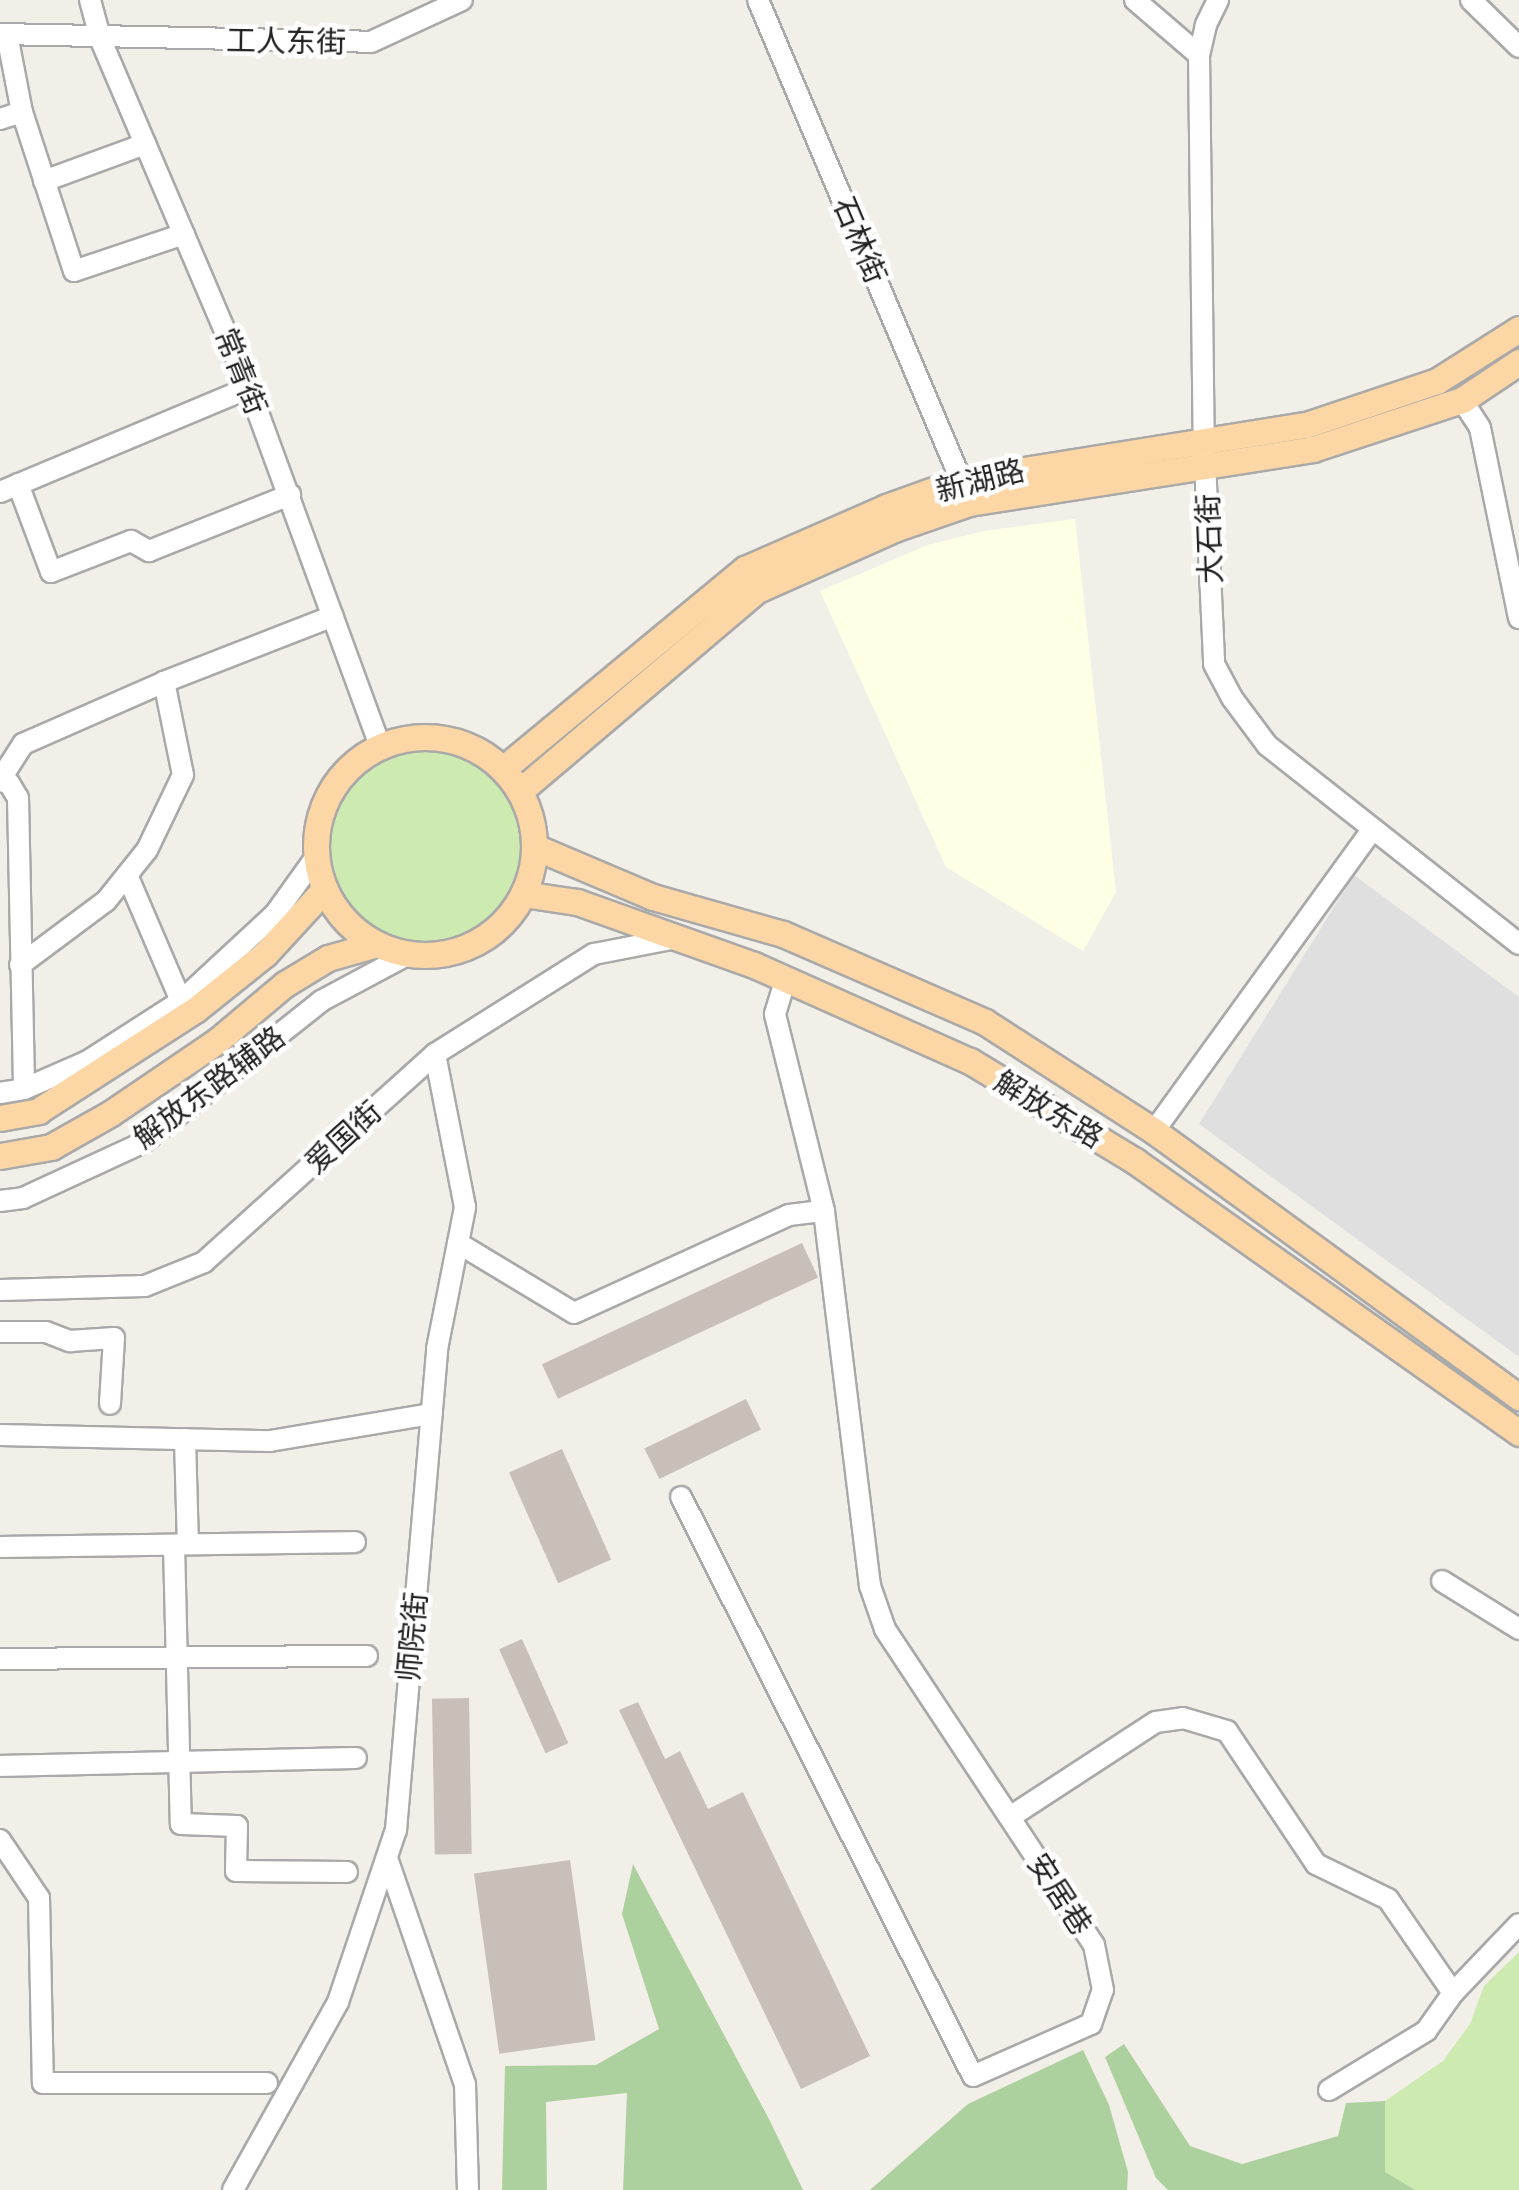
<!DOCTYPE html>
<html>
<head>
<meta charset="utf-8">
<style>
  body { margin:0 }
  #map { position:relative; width:1519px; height:2190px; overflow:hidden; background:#f2efe9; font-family:"Titillium Web","Noto Sans SC",sans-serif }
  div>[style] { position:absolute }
  .residential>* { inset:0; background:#e0dfdf }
  .education>* { inset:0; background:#ffffe5 }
  .grass>* { inset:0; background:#cdebb0 }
  .round { border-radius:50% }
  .forest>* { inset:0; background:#add19e }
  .building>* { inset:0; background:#c7bfb8; transform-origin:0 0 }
  .roads { filter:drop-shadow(2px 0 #a9a9a9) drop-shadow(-2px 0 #a9a9a9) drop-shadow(0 2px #a9a9a9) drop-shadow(0 -2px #a9a9a9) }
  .minor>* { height:20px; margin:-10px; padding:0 10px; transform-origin:10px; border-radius:10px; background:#fff }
  .major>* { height:25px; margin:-12.5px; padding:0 12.5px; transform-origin:12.5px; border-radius:12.5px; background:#fcd6a4 }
  .major>.ring { margin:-12.5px; padding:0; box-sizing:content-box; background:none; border:25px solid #fcd6a4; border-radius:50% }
  span { translate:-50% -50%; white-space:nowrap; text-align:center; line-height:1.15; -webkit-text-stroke:9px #fff; paint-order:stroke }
  .street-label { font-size:30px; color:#222 }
</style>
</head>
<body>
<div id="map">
  <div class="residential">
    <div style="clip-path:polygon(1354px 875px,1519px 997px,1519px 1357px,1199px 1124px)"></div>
  </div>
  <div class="education">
    <div style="clip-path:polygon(1075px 519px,1116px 892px,1083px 951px,946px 867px,820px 591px,928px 545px,984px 531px)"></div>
  </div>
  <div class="grass">
    <div class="round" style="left:316px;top:737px;width:218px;height:218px"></div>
    <div style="clip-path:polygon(1519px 1952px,1519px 2190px,1415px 2190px,1385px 2173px,1385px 2101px,1443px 2061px,1470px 2024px,1484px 1986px)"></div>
  </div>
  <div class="forest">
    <div style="clip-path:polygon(633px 1864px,770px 2121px,803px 2190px,623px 2190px,627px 2093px,546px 2102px,547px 2190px,502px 2190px,505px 2066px,596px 2065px,659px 2029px,622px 1914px)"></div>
    <div style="clip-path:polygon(1124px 2044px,1190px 2146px,1242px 2164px,1338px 2136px,1346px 2103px,1385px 2101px,1385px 2172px,1415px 2190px,1168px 2190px,1156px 2178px,1105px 2057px)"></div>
    <div style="clip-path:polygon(1083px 2050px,1109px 2105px,1128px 2172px,1127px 2190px,870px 2190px,968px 2104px)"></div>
  </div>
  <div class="building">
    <div style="left:802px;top:1243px;width:38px;height:287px;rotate:65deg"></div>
    <div style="left:746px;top:1399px;width:34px;height:113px;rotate:64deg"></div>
    <div style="left:562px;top:1449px;width:121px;height:58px;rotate:66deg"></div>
    <div style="left:522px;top:1639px;width:114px;height:25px;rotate:66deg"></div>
    <div style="left:469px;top:1698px;width:156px;height:37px;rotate:89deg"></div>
    <div style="clip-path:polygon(638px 1702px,665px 1759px,680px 1751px,708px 1809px,743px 1792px,870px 2056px,801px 2089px,619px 1710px)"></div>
    <div style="left:570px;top:1860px;width:182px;height:97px;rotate:82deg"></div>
  </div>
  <div class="roads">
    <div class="minor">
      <div style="left:90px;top:0;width:39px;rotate:75deg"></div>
      <div style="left:100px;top:38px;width:380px;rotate:66.9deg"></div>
      <div style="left:249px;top:388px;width:381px;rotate:69.9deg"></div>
      <div style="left:758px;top:0;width:521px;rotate:67.08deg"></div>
      <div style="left:1135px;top:0;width:84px;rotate:40.7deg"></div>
      <div style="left:1218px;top:0;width:28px;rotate:116deg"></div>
      <div style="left:1206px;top:25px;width:31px;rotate:103deg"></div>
      <div style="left:1199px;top:55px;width:385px;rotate:89.3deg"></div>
      <div style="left:1204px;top:440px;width:224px;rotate:87.4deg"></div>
      <div style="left:1214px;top:664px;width:38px;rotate:62deg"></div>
      <div style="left:1232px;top:698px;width:59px;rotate:53.3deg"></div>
      <div style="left:1267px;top:745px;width:321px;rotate:38.3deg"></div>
      <div style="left:1471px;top:0;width:67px;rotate:44.4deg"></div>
      <div style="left:0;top:34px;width:371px;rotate:1.2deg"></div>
      <div style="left:371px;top:42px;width:100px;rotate:-24.8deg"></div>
      <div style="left:7px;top:35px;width:78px;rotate:79deg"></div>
      <div style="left:22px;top:112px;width:167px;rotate:71.9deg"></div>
      <div style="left:74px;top:271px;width:116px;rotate:-18.6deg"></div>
      <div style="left:0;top:119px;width:23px;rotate:-18deg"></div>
      <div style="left:44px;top:181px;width:108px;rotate:-20.1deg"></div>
      <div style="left:1462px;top:400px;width:33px;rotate:57deg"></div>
      <div style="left:1480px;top:428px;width:194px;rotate:78.4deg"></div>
      <div style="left:18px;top:484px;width:94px;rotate:69.4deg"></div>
      <div style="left:51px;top:572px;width:86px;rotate:-21.2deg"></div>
      <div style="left:131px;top:541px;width:21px;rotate:29deg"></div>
      <div style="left:149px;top:551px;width:152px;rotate:-21.7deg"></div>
      <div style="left:0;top:492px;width:270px;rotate:-22.7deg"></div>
      <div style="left:0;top:780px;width:43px;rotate:-57.4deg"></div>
      <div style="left:23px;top:744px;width:154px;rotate:-23.7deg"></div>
      <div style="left:164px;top:682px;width:181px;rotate:-21.3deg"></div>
      <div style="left:0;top:781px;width:9px;rotate:13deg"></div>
      <div style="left:9px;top:783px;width:17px;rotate:59deg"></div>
      <div style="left:18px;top:798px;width:291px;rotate:88.8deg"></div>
      <div style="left:127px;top:875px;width:137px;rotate:66.8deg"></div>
      <div style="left:20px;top:965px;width:107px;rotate:-36.7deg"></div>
      <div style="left:106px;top:901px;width:65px;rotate:-51.2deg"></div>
      <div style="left:147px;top:850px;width:83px;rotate:-64.4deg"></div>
      <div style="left:183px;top:775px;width:95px;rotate:-101.5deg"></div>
      <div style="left:0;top:1093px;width:24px;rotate:-9deg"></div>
      <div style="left:24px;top:1089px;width:70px;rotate:-23.6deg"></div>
      <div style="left:88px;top:1061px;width:111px;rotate:-32.8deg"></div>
      <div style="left:181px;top:1001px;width:128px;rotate:-42.8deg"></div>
      <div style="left:275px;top:914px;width:70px;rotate:-54.3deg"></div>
      <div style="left:1154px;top:1131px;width:372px;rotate:-54.1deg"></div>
      <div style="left:0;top:1201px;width:23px;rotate:-7deg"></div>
      <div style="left:23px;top:1198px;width:133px;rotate:-24.8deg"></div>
      <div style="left:144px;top:1142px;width:226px;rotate:-38.5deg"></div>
      <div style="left:321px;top:1001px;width:100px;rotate:-28.1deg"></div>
      <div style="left:458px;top:1243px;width:135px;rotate:31.1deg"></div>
      <div style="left:574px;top:1313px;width:236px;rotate:-24.5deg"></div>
      <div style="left:789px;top:1215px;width:35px;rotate:-7deg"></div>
      <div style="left:0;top:1290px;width:145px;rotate:-1.6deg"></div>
      <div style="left:145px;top:1286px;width:64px;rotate:-22.1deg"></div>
      <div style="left:204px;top:1262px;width:311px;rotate:-42deg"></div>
      <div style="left:435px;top:1054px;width:188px;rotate:-32.2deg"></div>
      <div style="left:594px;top:954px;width:84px;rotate:-11deg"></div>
      <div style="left:0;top:1332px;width:46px"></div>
      <div style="left:46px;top:1332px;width:26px;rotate:21deg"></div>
      <div style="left:70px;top:1341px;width:44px;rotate:-3.9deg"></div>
      <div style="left:114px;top:1338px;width:66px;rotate:93.5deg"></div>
      <div style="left:0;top:1435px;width:270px;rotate:1.3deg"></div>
      <div style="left:270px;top:1441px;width:164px;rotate:-9.5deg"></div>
      <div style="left:185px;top:1439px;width:105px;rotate:88.4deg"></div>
      <div style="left:681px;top:1497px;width:648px;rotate:63.24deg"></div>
      <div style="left:973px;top:2076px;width:129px;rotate:-23.8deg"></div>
      <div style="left:1091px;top:2024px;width:36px;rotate:-71deg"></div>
      <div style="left:1103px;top:1990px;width:46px;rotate:-101.3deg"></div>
      <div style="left:1094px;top:1945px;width:379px;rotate:-123.5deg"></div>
      <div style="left:885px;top:1629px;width:46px;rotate:-109.2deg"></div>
      <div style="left:870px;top:1586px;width:378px;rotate:-97deg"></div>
      <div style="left:824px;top:1211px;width:203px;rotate:-104deg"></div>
      <div style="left:775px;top:1014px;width:37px;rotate:-73deg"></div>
      <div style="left:174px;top:1545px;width:279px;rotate:88.6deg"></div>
      <div style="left:181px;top:1824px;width:56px;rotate:2deg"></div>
      <div style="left:237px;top:1826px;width:45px;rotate:91.3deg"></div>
      <div style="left:236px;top:1871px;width:111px;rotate:0.5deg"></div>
      <div style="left:0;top:1547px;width:355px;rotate:-0.8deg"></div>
      <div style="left:1442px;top:1581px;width:91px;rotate:31.9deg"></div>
      <div style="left:0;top:1659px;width:367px;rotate:-0.5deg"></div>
      <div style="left:0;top:1766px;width:356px;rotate:-1.3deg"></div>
      <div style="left:1010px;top:1817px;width:174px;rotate:-33.1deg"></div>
      <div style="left:1156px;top:1722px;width:27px;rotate:-8deg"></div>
      <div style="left:1183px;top:1718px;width:46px;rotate:16.5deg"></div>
      <div style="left:1227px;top:1731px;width:160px;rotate:56.2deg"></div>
      <div style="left:1316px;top:1864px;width:80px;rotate:25.9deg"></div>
      <div style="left:1388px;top:1899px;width:114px;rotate:55.3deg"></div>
      <div style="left:0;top:1840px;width:70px;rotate:56.1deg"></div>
      <div style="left:39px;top:1898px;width:185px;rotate:88.8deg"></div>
      <div style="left:43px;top:2083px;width:224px"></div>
      <div style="left:387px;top:1858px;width:239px;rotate:71deg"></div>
      <div style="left:465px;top:2084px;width:106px;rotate:88.4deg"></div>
      <div style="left:1329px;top:2090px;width:114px;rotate:-31.3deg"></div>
      <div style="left:1426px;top:2031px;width:47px;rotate:-54.6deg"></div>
      <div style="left:1453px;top:1993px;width:95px;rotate:-46.3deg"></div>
      <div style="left:233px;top:2190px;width:215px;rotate:-60.8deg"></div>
      <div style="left:338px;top:2002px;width:182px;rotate:-71.4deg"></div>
      <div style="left:396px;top:1830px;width:483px;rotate:-85.1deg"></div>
      <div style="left:437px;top:1349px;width:145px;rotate:-78.8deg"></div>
      <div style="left:465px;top:1207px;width:156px;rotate:-101.1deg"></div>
    </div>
    <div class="major">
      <div class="ring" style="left:316px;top:737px;width:193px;height:193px"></div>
      <div style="left:503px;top:769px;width:314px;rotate:-39.6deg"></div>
      <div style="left:745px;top:569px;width:154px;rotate:-23.7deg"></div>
      <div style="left:886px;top:507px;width:80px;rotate:-19.8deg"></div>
      <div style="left:961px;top:480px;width:349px;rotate:-9.1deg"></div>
      <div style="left:1306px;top:425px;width:138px;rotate:-18.6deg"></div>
      <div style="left:1437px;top:381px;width:97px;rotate:-32.4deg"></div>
      <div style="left:520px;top:791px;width:311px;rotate:-40.3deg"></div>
      <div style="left:757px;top:590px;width:150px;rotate:-24deg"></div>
      <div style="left:894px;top:529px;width:79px;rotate:-19.1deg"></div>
      <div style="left:969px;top:503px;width:348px;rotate:-8.9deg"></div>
      <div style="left:1313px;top:449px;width:157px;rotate:-18.2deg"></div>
      <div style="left:1462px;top:400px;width:69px;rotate:-33.7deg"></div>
      <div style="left:535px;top:847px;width:128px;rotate:23deg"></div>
      <div style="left:653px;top:897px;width:135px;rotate:15.9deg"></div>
      <div style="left:783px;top:934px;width:220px;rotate:23.5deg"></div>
      <div style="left:985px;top:1022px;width:201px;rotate:32.8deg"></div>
      <div style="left:1154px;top:1131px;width:452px;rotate:36.1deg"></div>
      <div style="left:523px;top:894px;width:55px;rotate:8.4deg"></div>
      <div style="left:577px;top:902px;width:188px;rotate:19.6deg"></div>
      <div style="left:754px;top:965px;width:236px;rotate:24deg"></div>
      <div style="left:970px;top:1061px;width:193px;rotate:31.2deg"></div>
      <div style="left:1135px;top:1161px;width:471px;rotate:35.3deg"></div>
      <div style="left:0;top:1118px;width:39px;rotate:-10deg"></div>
      <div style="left:38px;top:1111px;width:187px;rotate:-32.8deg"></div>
      <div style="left:195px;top:1010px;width:90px;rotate:-38.7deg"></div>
      <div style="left:265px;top:954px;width:87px;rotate:-47.3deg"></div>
      <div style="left:0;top:1156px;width:52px;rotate:-10deg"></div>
      <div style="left:51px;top:1147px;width:69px;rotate:-29.5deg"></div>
      <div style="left:111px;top:1113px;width:128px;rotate:-34.2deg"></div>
      <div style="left:217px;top:1041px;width:89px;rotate:-40deg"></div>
      <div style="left:285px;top:984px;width:50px;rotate:-31.2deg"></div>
      <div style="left:328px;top:958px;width:51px;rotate:-15.9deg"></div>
    </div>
  </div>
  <div class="street-label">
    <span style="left:286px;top:41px;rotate:1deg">工人东街</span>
    <span style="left:860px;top:240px;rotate:67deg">石林街</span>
    <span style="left:241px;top:371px;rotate:68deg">常青街</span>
    <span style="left:980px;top:480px;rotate:-14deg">新湖路</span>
    <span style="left:1209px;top:539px;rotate:-92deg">大石街</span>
    <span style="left:209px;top:1087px;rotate:-37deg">解放东路辅路</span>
    <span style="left:1049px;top:1109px;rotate:31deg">解放东路</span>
    <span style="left:343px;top:1137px;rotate:-42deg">爱国街</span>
    <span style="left:412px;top:1637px;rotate:-85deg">师院街</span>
    <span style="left:1060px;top:1894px;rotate:57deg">安居巷</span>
  </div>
</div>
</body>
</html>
